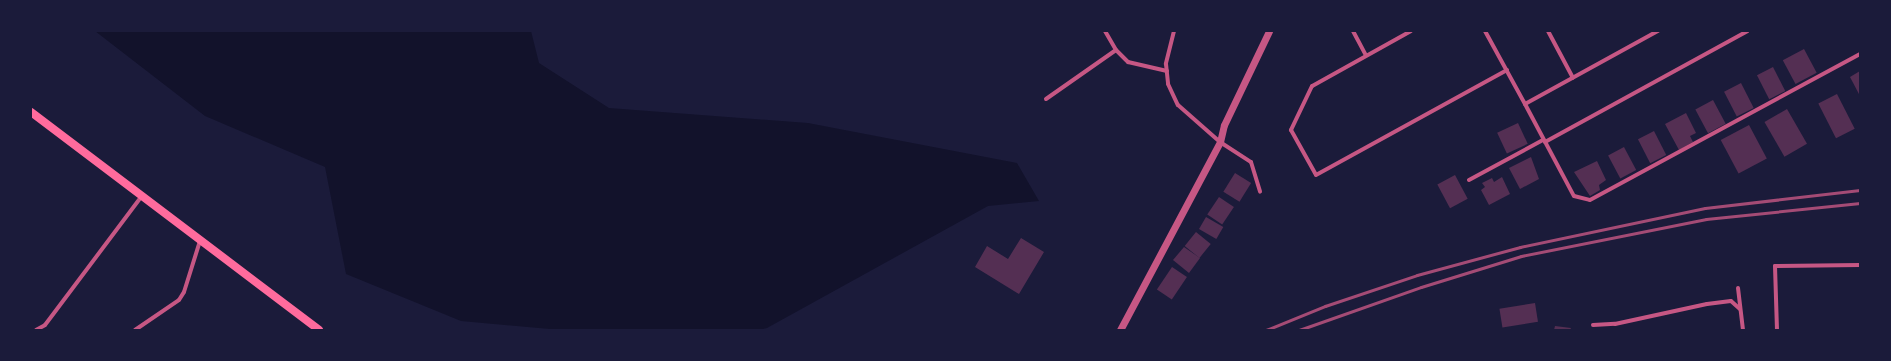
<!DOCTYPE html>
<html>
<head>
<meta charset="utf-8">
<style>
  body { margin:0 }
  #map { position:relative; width:1891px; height:361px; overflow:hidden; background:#1b1b3a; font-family:Ubuntu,sans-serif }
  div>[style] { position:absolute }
  .water>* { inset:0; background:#12122b }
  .building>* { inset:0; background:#542f53; transform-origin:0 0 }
  .minor>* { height:4px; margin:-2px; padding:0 2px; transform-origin:2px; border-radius:2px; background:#c65784 }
  .tertiary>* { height:7px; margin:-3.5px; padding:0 3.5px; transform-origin:3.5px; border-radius:3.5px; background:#c65784 }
  .secondary>* { height:8px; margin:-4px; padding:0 4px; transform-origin:4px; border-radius:4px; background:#ff6b9d }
  .rail>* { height:3px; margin:-1.5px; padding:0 1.5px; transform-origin:1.5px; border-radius:1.5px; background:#a44b75 }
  span { translate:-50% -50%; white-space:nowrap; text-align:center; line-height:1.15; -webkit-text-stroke:3.5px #1b1b3a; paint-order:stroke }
  .frame { position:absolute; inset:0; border:32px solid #1b1b3a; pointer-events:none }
</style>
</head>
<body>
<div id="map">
  <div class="water">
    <div style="clip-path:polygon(95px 31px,531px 31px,539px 63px,609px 108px,808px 123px,1017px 163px,1039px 201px,988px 206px,767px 328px,759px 330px,561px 330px,461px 321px,346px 274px,325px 167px,205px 116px)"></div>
  </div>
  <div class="building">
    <div style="left:1804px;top:49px;width:27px;height:24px;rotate:62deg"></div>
    <div style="left:1773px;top:67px;width:27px;height:18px;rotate:63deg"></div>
    <div style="clip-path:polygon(1860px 71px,1860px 96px,1850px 77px)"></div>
    <div style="left:1741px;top:83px;width:28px;height:19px;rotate:63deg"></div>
    <div style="left:1837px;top:94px;width:39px;height:21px;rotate:63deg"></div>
    <div style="left:1713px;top:100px;width:27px;height:20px;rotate:62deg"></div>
    <div style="left:1787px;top:109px;width:40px;height:26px;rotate:60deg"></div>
    <div style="clip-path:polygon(1686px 113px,1696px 133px,1690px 136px,1693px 142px,1679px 150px,1665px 124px)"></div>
    <div style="left:1518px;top:123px;width:23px;height:23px;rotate:65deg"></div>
    <div style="left:1749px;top:125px;width:38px;height:32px;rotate:62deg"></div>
    <div style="left:1654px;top:131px;width:27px;height:18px;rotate:63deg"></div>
    <div style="left:1624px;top:147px;width:26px;height:18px;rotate:62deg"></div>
    <div style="clip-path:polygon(1531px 157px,1539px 179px,1520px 189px,1509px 168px)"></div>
    <div style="clip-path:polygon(1597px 161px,1606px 180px,1599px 185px,1600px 190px,1590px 196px,1574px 172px)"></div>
    <div style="left:1235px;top:173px;width:19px;height:22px;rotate:32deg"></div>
    <div style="left:1455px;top:175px;width:27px;height:20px;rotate:62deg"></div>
    <div style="clip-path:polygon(1502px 177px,1510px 194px,1489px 205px,1481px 190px,1485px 187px,1482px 183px,1492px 178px,1494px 182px)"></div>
    <div style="left:1219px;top:197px;width:18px;height:21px;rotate:34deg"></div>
    <div style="left:1206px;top:217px;width:20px;height:14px;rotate:30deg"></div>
    <div style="left:1196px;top:232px;width:19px;height:18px;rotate:39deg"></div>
    <div style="clip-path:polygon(1021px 238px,1044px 252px,1019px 294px,975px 267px,987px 246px,1008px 259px)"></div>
    <div style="clip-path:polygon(1184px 247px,1200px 258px,1189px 273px,1173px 260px)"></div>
    <div style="left:1172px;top:267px;width:18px;height:27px;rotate:34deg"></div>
    <div style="left:1535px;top:303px;width:19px;height:36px;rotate:81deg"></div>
    <div style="clip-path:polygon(1555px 326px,1571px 328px,1570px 330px,1554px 330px)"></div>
  </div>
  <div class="minor">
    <div style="left:1105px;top:31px;width:22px;rotate:60deg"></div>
    <div style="left:1116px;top:50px;width:17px;rotate:45deg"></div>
    <div style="left:1128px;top:62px;width:40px;rotate:13deg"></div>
    <div style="left:1174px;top:31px;width:34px;rotate:104deg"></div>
    <div style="left:1166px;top:64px;width:20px;rotate:84deg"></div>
    <div style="left:1168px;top:84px;width:23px;rotate:65deg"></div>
    <div style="left:1178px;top:105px;width:56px;rotate:41.4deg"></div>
    <div style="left:1220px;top:142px;width:37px;rotate:33deg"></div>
    <div style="left:1251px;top:162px;width:31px;rotate:73deg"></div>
    <div style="left:1353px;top:31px;width:27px;rotate:62deg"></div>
    <div style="left:1411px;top:31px;width:113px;rotate:150.9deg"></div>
    <div style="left:1312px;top:86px;width:49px;rotate:115.5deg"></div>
    <div style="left:1291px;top:130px;width:51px;rotate:60.9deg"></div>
    <div style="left:1316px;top:175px;width:218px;rotate:-28.8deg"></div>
    <div style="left:1485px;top:31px;width:83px;rotate:61.3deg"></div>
    <div style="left:1525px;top:104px;width:152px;rotate:-28.8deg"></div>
    <div style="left:1548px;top:31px;width:53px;rotate:62deg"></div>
    <div style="left:1046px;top:99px;width:85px;rotate:-35deg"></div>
    <div style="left:1525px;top:104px;width:104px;rotate:62deg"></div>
    <div style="left:1574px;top:196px;width:16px;rotate:14deg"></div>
    <div style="left:1590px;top:200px;width:307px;rotate:-28.4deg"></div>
    <div style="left:1545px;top:142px;width:231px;rotate:-28.7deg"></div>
    <div style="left:1469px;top:180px;width:84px;rotate:-28.4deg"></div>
    <div style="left:1738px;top:288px;width:42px;rotate:83.2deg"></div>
    <div style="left:1593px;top:325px;width:22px;rotate:-3deg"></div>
    <div style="left:1615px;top:324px;width:94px;rotate:-12.3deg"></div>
    <div style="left:1707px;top:304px;width:24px;rotate:-7deg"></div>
    <div style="left:1731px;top:301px;width:12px;rotate:42deg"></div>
    <div style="left:36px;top:330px;width:10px;rotate:-29deg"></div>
    <div style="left:45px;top:325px;width:160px;rotate:-53.1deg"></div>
    <div style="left:135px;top:330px;width:53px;rotate:-34.3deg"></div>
    <div style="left:179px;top:300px;width:9px;rotate:-58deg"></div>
    <div style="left:184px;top:292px;width:53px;rotate:-72.6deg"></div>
    <div style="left:1777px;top:330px;width:64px;rotate:-91.8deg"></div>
    <div style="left:1775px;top:266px;width:85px;rotate:-0.7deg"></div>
  </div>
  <div class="tertiary">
    <div style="left:1120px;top:330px;width:213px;rotate:-62deg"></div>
    <div style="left:1220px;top:142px;width:17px;rotate:-77deg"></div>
    <div style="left:1224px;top:125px;width:104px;rotate:-64.4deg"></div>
  </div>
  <div class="secondary">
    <div style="left:31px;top:112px;width:361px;rotate:37.1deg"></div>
  </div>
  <div class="rail">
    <div style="left:1266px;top:330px;width:64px;rotate:-22.1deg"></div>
    <div style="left:1325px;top:306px;width:97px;rotate:-18.6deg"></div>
    <div style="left:1417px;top:275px;width:107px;rotate:-15.2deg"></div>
    <div style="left:1520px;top:247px;width:189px;rotate:-11.9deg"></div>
    <div style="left:1705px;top:208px;width:156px;rotate:-6.6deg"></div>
    <div style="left:1299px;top:330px;width:129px;rotate:-19.4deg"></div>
    <div style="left:1421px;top:287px;width:105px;rotate:-17.2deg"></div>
    <div style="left:1521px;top:256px;width:189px;rotate:-11.3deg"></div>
    <div style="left:1706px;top:219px;width:155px;rotate:-5.9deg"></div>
  </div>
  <div class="frame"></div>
</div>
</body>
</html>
